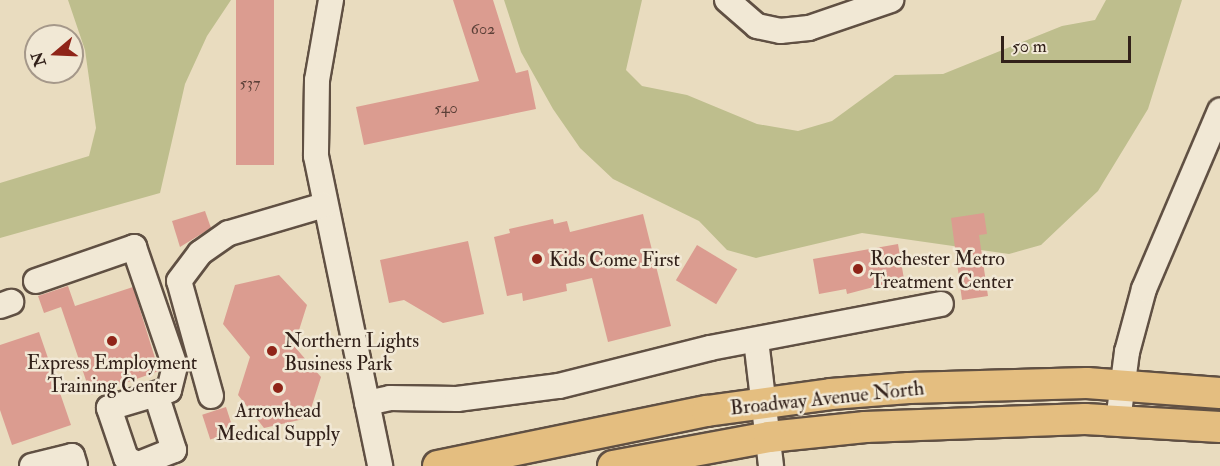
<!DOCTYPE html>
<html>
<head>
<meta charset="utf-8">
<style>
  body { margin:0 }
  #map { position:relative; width:1220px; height:466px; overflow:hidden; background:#e9dcbf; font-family:"IM FELL Double Pica",serif }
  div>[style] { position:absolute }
  .green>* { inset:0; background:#bebe8d }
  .building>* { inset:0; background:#db9c90; transform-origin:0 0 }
  .roads { filter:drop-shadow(2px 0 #605043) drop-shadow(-2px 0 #605043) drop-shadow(0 2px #605043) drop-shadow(0 -2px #605043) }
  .minor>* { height:24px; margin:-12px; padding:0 12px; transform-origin:12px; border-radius:12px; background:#f1e8d5 }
  .major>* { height:30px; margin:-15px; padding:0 15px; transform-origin:15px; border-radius:15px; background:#e4be80 }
  .dots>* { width:16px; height:16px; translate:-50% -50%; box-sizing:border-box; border:3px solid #f1e8d5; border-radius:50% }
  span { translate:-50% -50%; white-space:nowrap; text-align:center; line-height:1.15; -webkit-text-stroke:5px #f1e8d5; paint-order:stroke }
  .number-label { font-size:16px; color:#5c4038 }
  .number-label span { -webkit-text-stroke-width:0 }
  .poi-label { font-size:20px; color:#32211a }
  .left { translate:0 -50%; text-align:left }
  .street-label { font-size:20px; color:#32211a }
  .north { position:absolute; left:24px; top:24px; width:60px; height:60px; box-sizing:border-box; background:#f1e8d5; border:2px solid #a5988a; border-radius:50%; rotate:251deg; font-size:16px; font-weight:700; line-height:24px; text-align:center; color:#32211a }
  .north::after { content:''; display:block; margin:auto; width:21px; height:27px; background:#8f2418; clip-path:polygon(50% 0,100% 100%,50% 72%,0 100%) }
  .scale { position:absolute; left:1001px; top:36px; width:130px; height:27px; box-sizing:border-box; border:3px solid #32211a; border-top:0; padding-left:8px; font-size:18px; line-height:21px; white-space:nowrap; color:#32211a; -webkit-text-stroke:4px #f1e8d5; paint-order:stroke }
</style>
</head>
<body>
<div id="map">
  <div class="green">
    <div style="clip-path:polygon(68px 0,231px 0,207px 36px,185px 84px,160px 193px,0 238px,0 183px,89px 156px,96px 128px,85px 50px)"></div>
    <div style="clip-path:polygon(504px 0,642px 0,626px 70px,642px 86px,687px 95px,757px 124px,798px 131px,832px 121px,895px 75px,943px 74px,1062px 26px,1095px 20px,1106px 0,1182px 0,1148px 109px,1098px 191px,1041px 245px,1009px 254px,862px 233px,756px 258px,727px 250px,699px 221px,613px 179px,580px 148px,553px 109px,521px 52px)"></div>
  </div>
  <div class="building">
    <div style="left:236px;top:0;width:38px;height:165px"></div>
    <div style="clip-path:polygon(453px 0,493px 0,516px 73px,528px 70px,536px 109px,364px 145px,356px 107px,479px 81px)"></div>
    <div style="clip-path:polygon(205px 211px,211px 228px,180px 247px,172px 221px)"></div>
    <div style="clip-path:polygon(984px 213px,987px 234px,979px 235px,988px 296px,962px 300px,951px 218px)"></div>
    <div style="clip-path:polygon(643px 214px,671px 326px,608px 342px,592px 278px,566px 284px,567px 291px,523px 301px,522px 293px,507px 296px,494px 237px,510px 233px,509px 229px,553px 219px,554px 224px,567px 221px,570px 232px)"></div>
    <div style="clip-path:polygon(468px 241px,484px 314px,443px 323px,404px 300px,389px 303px,380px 260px)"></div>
    <div style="clip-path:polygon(898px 244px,904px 279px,847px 294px,846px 289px,819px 294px,813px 259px)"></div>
    <div style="left:697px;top:245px;width:47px;height:41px;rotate:31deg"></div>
    <div style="clip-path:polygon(279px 275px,307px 305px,294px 346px,321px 377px,308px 418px,264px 428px,238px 395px,250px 357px,223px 324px,235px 285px)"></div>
    <div style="clip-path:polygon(68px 286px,75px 306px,133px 287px,159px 371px,91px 395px,61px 307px,44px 313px,38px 296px)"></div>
    <div style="clip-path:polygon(39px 332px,71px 425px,12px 445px,0 410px,0 345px)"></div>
    <div style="left:226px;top:407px;width:26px;height:25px;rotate:72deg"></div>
  </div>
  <div class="roads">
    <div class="minor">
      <div style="left:331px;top:0;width:81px;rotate:99.9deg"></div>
      <div style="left:317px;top:80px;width:76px;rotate:90.8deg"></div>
      <div style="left:316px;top:156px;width:317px;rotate:78.3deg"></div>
      <div style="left:727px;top:0;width:40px;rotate:41deg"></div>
      <div style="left:757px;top:26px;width:24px;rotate:12deg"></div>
      <div style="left:780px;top:31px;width:29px;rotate:-6deg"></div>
      <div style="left:809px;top:28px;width:87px;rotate:-18.9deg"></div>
      <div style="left:36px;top:281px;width:104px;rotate:-19.1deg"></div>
      <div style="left:134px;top:247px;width:126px;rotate:71deg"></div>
      <div style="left:175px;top:366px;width:25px;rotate:104deg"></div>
      <div style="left:169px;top:390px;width:14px;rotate:163deg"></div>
      <div style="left:156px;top:394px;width:59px;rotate:72.2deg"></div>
      <div style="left:174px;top:450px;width:43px;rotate:158.2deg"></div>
      <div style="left:0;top:306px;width:12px;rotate:-20deg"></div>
      <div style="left:756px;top:340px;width:127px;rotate:83.2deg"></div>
      <div style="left:211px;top:396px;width:119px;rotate:-105.5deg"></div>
      <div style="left:179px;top:281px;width:35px;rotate:-53deg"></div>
      <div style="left:200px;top:253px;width:35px;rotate:-35deg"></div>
      <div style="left:229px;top:233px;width:99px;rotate:-16.4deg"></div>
      <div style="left:367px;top:403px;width:24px;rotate:-12deg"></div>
      <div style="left:390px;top:398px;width:67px;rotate:0.9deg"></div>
      <div style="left:457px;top:399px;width:103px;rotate:-7.3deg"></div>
      <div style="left:559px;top:386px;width:156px;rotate:-14.1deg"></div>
      <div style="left:710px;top:348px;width:235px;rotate:-10.8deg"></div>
      <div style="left:1118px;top:421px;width:70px;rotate:-82.6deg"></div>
      <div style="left:1127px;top:352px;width:65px;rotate:-74.9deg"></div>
      <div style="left:1144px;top:289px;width:194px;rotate:-66.9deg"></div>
      <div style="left:135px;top:463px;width:10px;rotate:-151deg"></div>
      <div style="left:126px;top:458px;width:53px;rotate:-108.8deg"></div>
      <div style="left:109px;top:408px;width:49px;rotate:-16.6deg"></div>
      <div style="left:32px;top:466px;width:41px;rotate:-14deg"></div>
      <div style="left:72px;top:456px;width:10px;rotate:73deg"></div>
    </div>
    <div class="major">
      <div style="left:438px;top:466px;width:275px;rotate:-11.6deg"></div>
      <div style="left:707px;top:411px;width:125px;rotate:-7.8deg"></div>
      <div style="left:831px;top:394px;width:78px;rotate:-4.4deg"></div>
      <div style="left:909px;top:388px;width:178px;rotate:-1.6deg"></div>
      <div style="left:1087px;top:383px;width:133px;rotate:4.3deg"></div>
      <div style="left:613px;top:466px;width:159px;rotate:-10.5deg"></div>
      <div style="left:769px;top:437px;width:97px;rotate:-5.9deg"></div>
      <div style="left:865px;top:427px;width:220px;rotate:-2.1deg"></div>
      <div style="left:1085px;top:419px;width:135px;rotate:3.4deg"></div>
    </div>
  </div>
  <div class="dots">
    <div style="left:537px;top:259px;background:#8f2418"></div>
    <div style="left:858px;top:269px;background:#8f2418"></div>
    <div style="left:112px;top:341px;background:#8f2418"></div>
    <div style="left:272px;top:351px;background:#8f2418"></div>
    <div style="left:278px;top:388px;background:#8f2418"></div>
  </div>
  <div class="number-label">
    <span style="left:483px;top:29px">602</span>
    <span style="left:250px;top:83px">537</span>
    <span style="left:446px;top:108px">540</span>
  </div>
  <div class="poi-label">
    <span class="left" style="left:870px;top:270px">Rochester Metro<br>Treatment Center</span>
    <span class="left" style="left:549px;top:259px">Kids Come First</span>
    <span class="left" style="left:284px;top:352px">Northern Lights<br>Business Park</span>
    <span style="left:112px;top:374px">Express Employment<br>Training Center</span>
    <span style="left:278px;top:422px">Arrowhead<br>Medical Supply</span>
  </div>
  <div class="street-label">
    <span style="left:827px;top:398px;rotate:-6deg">Broadway Avenue North</span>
  </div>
  <div class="north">N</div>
  <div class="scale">50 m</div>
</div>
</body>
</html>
